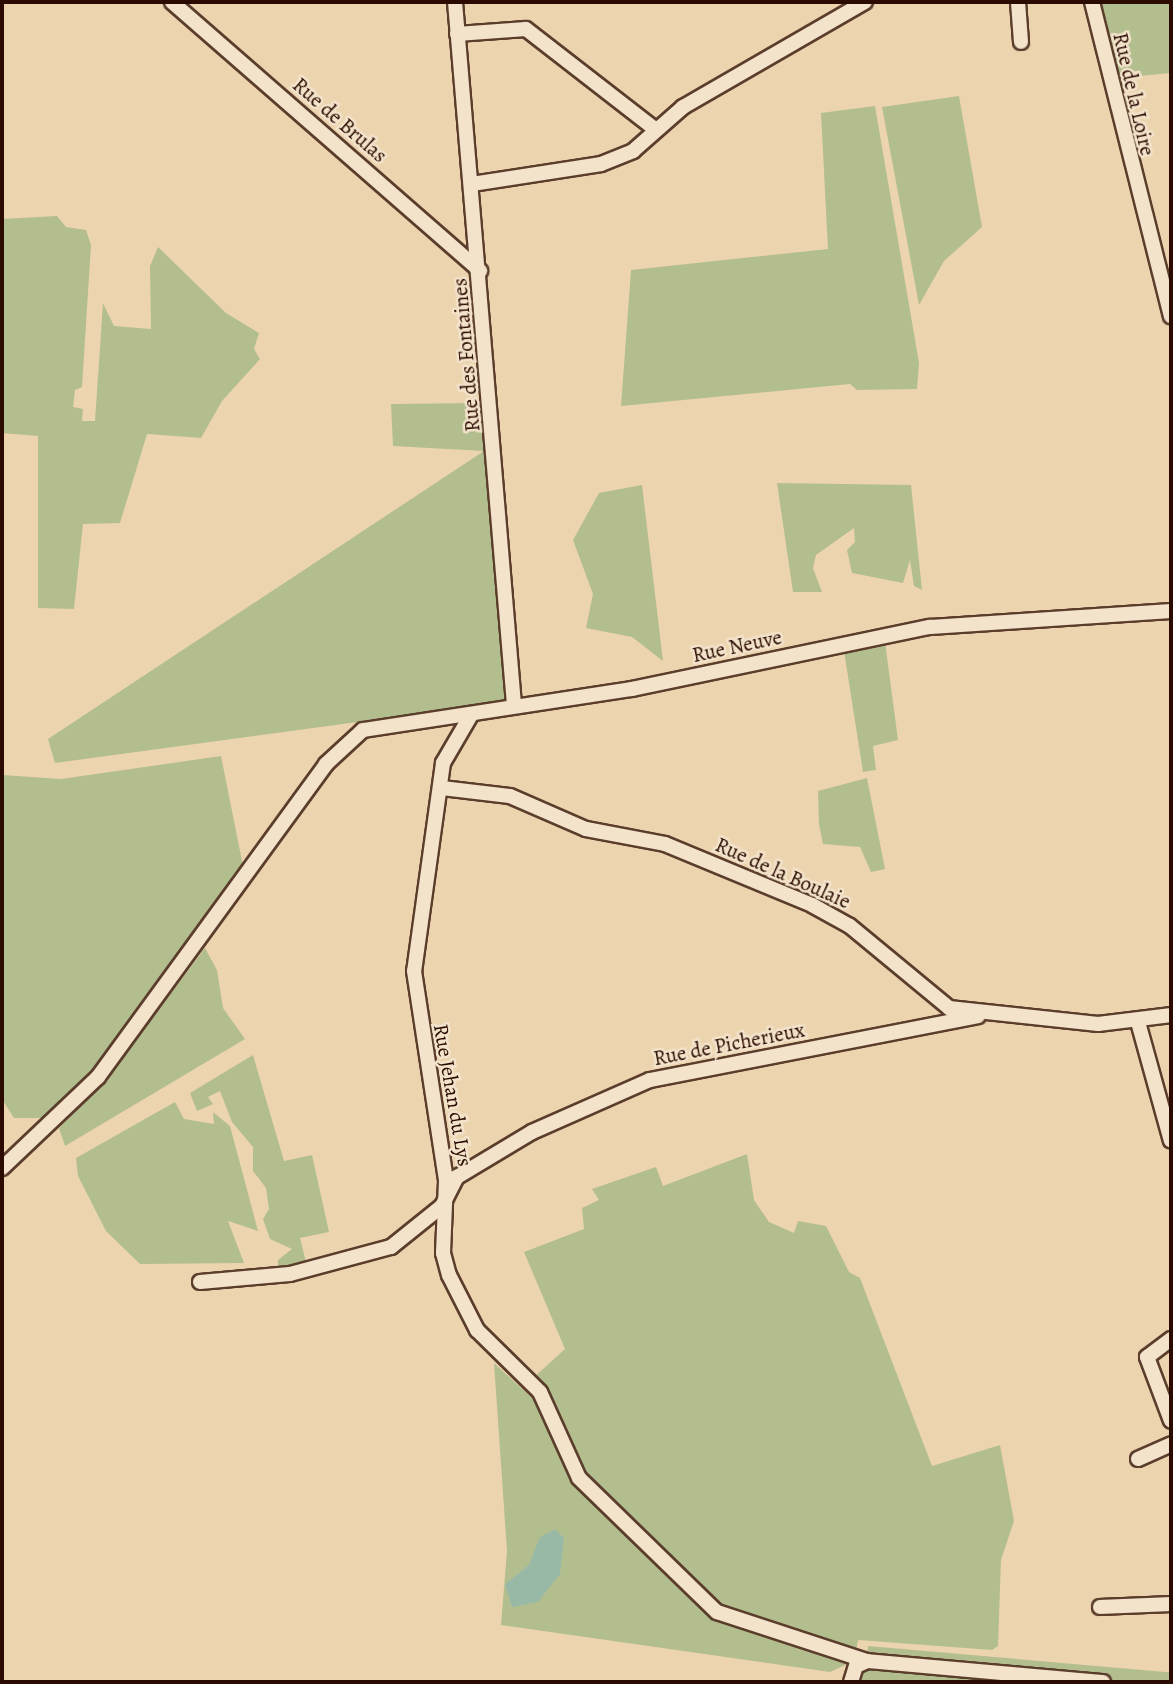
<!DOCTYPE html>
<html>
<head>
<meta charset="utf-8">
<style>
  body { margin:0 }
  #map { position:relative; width:1173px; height:1684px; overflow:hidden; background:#ecd4af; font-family:Alegreya,serif }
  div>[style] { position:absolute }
  .green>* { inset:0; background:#b3be8f; transform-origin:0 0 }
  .water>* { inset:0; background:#99b9a7 }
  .roads { filter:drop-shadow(2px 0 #5b3d2c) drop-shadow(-2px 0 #5b3d2c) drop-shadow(0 2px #5b3d2c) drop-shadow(0 -2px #5b3d2c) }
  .minor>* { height:14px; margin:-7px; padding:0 7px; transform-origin:7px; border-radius:7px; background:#f3e3cb }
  span { translate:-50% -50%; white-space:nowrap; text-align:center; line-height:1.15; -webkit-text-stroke:5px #f3e3cb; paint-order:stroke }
  .street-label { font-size:21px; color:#2b0b00 }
  .frame { position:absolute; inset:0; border:4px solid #2b0b00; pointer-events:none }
</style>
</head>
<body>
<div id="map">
  <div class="green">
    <div style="clip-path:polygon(1100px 2px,1171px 2px,1171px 73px,1119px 78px)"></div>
    <div style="clip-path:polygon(959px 96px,982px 227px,944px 261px,919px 305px,882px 107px)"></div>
    <div style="clip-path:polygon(875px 106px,919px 363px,917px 389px,857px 390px,850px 384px,621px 406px,631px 270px,828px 249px,821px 113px)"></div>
    <div style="clip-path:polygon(57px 216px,66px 227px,86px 230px,91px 245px,82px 387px,75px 390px,73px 407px,83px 409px,82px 421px,95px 421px,103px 303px,114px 326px,151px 329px,150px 266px,158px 247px,226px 313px,259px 333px,254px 349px,260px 359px,222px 401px,201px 438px,147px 434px,120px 523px,83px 524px,74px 609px,38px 608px,38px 436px,2px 433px,2px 219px)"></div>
    <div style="clip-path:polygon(478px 403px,485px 450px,506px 702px,55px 763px,48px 739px,484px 451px,393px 446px,391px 404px)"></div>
    <div style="clip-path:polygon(777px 483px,911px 485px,922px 590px,914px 586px,910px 560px,903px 583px,852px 573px,847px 550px,855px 542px,854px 528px,816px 555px,813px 568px,822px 592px,793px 592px)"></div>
    <div style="clip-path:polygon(642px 485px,663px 661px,632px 637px,586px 628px,593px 594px,573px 540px,599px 493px)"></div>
    <div style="clip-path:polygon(885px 642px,898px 740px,873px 746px,876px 770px,863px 772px,844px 651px)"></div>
    <div style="clip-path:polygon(221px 756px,243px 866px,109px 1055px,45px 1118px,14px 1118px,2px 1099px,2px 775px,61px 779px)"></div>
    <div style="clip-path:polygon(867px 778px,885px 869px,871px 872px,860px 847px,823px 844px,819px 824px,818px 791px)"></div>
    <div style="clip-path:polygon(205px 948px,217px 970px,223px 1008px,245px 1039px,65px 1146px,59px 1128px,112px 1072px)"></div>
    <div style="clip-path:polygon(253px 1055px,284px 1161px,312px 1155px,329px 1232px,300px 1238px,306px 1262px,278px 1269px,278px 1260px,292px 1249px,270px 1239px,263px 1219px,269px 1209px,266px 1188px,253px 1171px,253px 1147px,232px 1122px,220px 1091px,208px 1097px,213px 1104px,197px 1111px,190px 1093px)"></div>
    <div style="clip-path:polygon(175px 1102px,184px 1119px,214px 1124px,213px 1112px,230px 1126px,258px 1231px,228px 1221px,244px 1263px,140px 1264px,106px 1231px,78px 1176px,76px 1158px)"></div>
    <div style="clip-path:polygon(747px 1154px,754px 1200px,769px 1222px,794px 1233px,798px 1221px,826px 1226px,849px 1272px,860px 1278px,932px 1466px,1000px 1445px,1014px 1521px,1001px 1560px,998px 1646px,992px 1650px,858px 1640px,856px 1651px,721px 1611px,587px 1483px,532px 1379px,565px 1349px,524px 1252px,584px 1229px,582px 1208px,599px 1200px,592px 1189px,656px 1167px,663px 1186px)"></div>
    <div style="clip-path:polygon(494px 1363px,543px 1408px,575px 1478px,716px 1617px,852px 1662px,830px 1672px,501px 1625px,507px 1551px)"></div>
    <div style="left:868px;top:1646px;width:304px;height:13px;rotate:5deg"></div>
    <div style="clip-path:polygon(872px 1667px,1061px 1682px,856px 1682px,860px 1671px)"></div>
  </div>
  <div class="water">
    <div style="clip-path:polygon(555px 1529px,564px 1538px,560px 1574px,538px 1602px,512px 1607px,505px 1584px,529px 1565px,540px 1537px)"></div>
  </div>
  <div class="roads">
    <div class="minor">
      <div style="left:172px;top:2px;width:409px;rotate:41.1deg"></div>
      <div style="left:455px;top:2px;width:705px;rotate:85.2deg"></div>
      <div style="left:1018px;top:2px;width:40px;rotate:85.7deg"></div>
      <div style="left:1092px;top:2px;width:324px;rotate:75.9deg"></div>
      <div style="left:457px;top:34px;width:69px;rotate:-4.1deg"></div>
      <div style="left:526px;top:29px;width:163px;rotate:37.8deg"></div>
      <div style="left:472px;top:184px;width:131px;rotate:-8.8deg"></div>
      <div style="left:601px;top:164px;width:35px;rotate:-22deg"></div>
      <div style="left:633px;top:151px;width:67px;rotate:-41.3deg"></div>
      <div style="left:683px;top:107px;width:210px;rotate:-30deg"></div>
      <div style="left:471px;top:715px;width:56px;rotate:120.3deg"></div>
      <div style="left:443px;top:763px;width:210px;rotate:97.9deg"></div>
      <div style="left:414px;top:971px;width:212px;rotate:81.3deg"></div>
      <div style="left:446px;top:1181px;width:72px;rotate:92.4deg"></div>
      <div style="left:443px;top:1253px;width:23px;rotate:75deg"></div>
      <div style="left:449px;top:1275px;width:62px;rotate:63deg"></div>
      <div style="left:477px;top:1330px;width:88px;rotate:44.5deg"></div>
      <div style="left:540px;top:1392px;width:94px;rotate:65.6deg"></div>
      <div style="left:579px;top:1478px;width:192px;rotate:44.2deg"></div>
      <div style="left:717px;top:1612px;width:158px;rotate:18.1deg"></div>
      <div style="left:442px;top:788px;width:68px;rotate:6.7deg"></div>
      <div style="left:510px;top:796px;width:83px;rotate:23.5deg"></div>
      <div style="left:586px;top:829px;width:80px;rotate:10.8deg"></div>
      <div style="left:665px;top:844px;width:159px;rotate:22.5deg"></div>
      <div style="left:812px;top:905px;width:43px;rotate:28.9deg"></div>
      <div style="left:850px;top:926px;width:129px;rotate:39.6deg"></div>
      <div style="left:949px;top:1008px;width:150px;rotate:6.1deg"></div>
      <div style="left:1098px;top:1024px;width:74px;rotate:-7deg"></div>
      <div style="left:1138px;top:1022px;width:123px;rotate:74.5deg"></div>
      <div style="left:2px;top:1168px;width:132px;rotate:-43.5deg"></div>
      <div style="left:98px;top:1077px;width:387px;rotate:-53.9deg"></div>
      <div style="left:326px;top:764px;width:50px;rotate:-42.6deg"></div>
      <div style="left:363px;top:730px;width:272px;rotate:-8.7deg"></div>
      <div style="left:632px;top:689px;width:304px;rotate:-11.8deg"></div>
      <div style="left:930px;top:627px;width:242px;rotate:-3.8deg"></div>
      <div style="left:200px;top:1282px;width:90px;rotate:-5.1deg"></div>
      <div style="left:290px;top:1274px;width:105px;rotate:-15deg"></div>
      <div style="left:391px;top:1247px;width:65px;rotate:-38.8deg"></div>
      <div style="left:442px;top:1206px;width:33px;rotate:-63deg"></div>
      <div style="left:457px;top:1177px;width:87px;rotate:-31deg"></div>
      <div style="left:532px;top:1132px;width:129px;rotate:-23.8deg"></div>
      <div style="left:650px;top:1080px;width:334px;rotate:-11deg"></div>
      <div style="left:1171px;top:1339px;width:30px;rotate:143deg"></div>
      <div style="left:1147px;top:1357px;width:68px;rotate:69.4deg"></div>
      <div style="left:1138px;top:1459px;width:36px;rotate:-24deg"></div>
      <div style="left:1100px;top:1607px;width:71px;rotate:-2.4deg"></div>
      <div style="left:851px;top:1682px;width:17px;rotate:-73deg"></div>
      <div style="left:856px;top:1666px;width:12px;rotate:-24deg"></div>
      <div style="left:867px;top:1661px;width:237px;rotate:5.1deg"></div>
    </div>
  </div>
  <div class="street-label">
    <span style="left:1134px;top:94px;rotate:77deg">Rue de la Loire</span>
    <span style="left:340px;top:120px;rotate:41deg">Rue de Brulas</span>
    <span style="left:466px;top:355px;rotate:-95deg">Rue des Fontaines</span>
    <span style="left:737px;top:646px;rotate:-12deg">Rue Neuve</span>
    <span style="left:783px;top:873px;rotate:24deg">Rue de la Boulaie</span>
    <span style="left:729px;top:1044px;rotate:-11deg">Rue de Picherieux</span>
    <span style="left:453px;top:1095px;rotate:80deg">Rue Jehan du Lys</span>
  </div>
  <div class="frame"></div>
</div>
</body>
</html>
